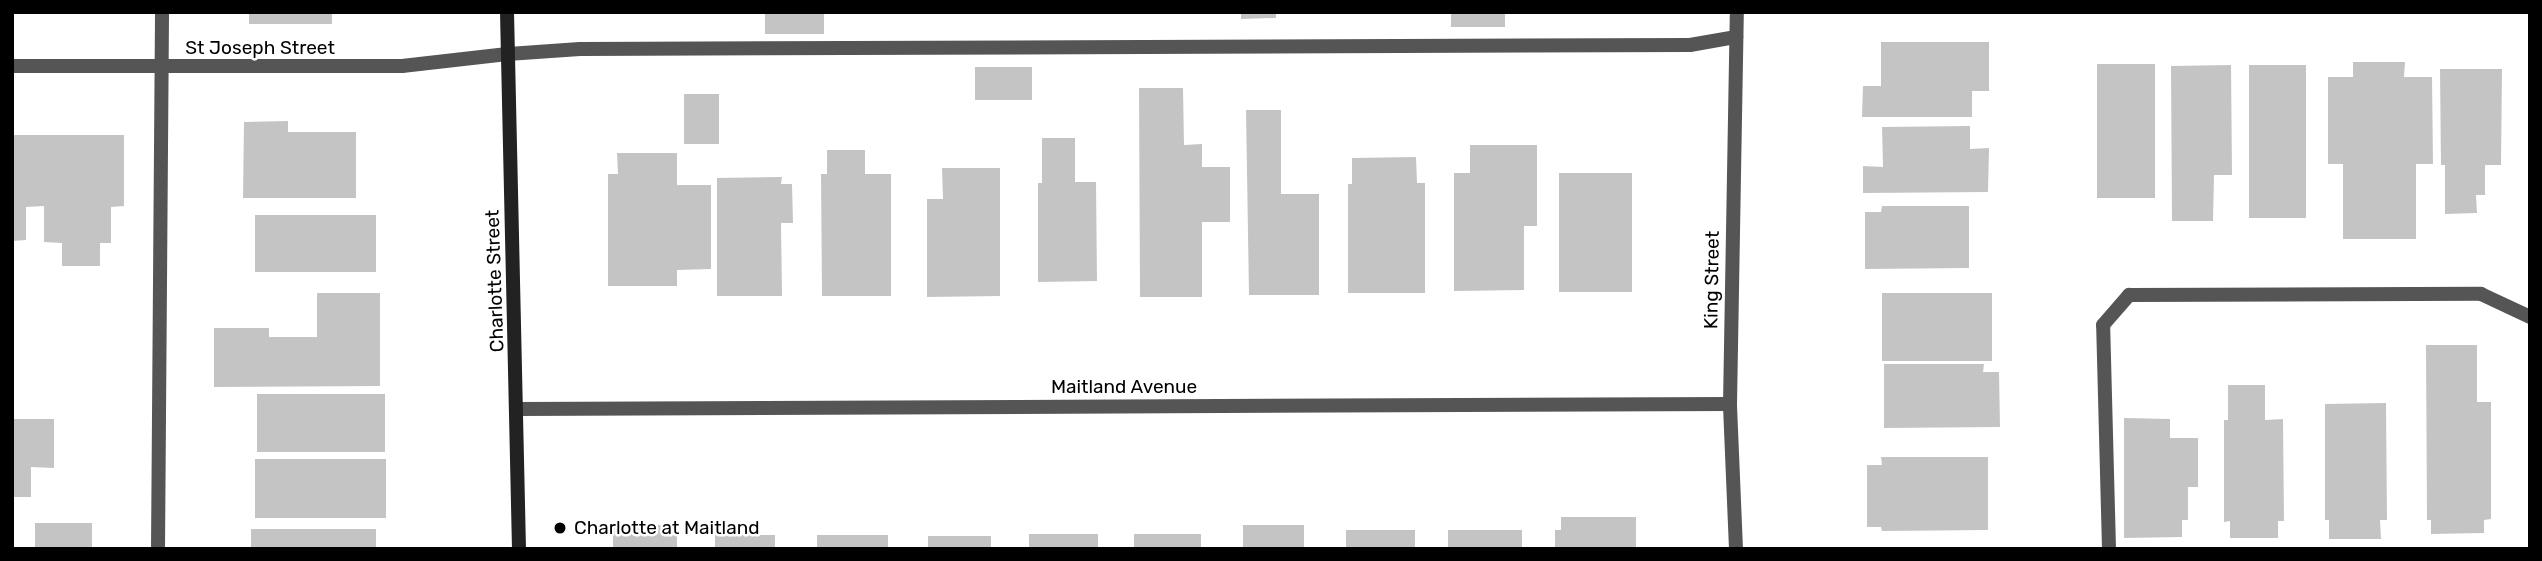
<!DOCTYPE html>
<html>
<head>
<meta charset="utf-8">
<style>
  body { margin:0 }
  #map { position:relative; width:2542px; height:561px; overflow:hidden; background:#fff; font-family:Rubik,sans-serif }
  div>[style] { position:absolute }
  .building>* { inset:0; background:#c4c4c4; transform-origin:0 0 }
  .service>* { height:14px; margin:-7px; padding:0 7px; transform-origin:7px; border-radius:7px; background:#555 }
  .minor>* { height:14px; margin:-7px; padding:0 7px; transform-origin:7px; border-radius:7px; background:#555 }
  .secondary>* { height:14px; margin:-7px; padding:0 7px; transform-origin:7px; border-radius:7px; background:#222 }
  .dots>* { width:19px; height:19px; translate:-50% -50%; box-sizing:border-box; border:4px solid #fff; border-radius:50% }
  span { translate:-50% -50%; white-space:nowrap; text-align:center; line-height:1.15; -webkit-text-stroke:5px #fff; paint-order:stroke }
  .street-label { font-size:19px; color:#000 }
  .poi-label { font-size:19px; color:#000 }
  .left { translate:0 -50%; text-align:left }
  .frame { position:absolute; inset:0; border:14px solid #000; pointer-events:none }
</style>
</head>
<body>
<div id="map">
  <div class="building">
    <div style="left:249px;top:12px;width:83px;height:12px"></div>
    <div style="left:765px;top:12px;width:59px;height:22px"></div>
    <div style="clip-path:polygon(1241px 12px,1276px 12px,1276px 18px,1241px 19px)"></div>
    <div style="left:1451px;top:12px;width:54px;height:15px"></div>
    <div style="clip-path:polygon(1881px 42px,1989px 42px,1989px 91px,1972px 91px,1972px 117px,1862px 117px,1863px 86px,1881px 86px)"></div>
    <div style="clip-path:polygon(2353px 62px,2405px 62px,2404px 77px,2432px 77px,2433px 164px,2416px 164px,2416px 239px,2343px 239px,2343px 164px,2328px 164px,2328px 77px,2353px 77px)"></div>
    <div style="left:2097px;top:64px;width:58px;height:134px"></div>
    <div style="clip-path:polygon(2231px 65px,2232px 175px,2214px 175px,2213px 221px,2172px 221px,2171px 66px)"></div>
    <div style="left:2306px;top:65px;width:153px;height:57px;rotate:90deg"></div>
    <div style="left:975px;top:67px;width:57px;height:33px"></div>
    <div style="clip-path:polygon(2440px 69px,2502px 69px,2501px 165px,2485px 165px,2485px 195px,2476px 195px,2477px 213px,2445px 214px,2445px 165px,2441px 165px)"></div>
    <div style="clip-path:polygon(1139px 88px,1183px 88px,1184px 145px,1202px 144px,1202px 167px,1230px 167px,1230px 222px,1202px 222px,1202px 297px,1140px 297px)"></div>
    <div style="left:684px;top:94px;width:35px;height:50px"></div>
    <div style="clip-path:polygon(1246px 110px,1281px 110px,1281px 194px,1319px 194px,1319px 295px,1249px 295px)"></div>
    <div style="clip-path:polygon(288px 121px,288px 132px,356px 132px,356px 198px,243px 198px,244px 122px)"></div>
    <div style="clip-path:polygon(1970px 126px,1970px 149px,1989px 148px,1988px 192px,1863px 193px,1863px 166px,1883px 167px,1882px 127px)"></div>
    <div style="clip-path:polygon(12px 135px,124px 135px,124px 206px,111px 207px,111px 243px,100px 243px,100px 266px,62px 266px,62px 243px,44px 242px,44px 206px,26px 207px,26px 240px,12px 241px)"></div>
    <div style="clip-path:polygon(1042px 138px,1075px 138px,1075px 182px,1096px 182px,1097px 281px,1038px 282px,1038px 183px,1042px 183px)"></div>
    <div style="clip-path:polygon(1470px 145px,1537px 145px,1537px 226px,1524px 226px,1524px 290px,1454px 291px,1454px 173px,1470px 173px)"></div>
    <div style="clip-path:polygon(827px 150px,865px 150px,865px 174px,891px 174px,891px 296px,822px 296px,821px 174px,827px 174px)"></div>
    <div style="clip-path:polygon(617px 153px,677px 153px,677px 185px,711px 185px,711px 269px,677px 270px,677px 286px,608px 286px,608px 174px,618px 174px)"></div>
    <div style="clip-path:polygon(1416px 157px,1417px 183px,1425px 183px,1425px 293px,1348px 293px,1348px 184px,1352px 184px,1352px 158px)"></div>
    <div style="clip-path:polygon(942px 168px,1000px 168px,1000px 296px,927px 297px,927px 199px,943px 199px)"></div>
    <div style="left:1559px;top:173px;width:73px;height:119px"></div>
    <div style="clip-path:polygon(782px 177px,781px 184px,792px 184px,793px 223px,781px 223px,782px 296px,717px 296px,717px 178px)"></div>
    <div style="clip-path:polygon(1882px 206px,1969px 206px,1969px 268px,1865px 269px,1865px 212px,1881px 212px)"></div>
    <div style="left:255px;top:215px;width:121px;height:57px"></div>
    <div style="clip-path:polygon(317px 293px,380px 293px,380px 386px,214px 387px,214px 328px,269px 328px,269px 337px,317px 337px)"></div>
    <div style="left:1882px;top:293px;width:110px;height:68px"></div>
    <div style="clip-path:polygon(2426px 345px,2477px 345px,2477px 402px,2491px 402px,2491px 519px,2484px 520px,2484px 533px,2431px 534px,2431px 520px,2427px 520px)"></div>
    <div style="clip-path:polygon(1884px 364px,1984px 364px,1983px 372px,1999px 372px,2000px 427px,1884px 428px)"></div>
    <div style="clip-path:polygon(2228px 385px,2265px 385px,2265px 420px,2283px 419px,2284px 521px,2278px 521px,2278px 538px,2230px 538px,2230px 521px,2224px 522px,2224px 420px,2228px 420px)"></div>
    <div style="left:257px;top:394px;width:128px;height:58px"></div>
    <div style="clip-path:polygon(2386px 403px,2387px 520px,2380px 520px,2381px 539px,2329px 539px,2329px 520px,2325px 520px,2325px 404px)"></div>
    <div style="clip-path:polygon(2124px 418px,2170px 419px,2170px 438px,2198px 438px,2198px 487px,2188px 487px,2188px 520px,2182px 520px,2182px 537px,2124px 538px)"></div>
    <div style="clip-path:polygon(12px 419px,54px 419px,54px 468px,31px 467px,31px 497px,12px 497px)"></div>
    <div style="clip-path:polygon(1881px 457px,1988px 457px,1988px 530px,1882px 531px,1881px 527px,1867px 527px,1867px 465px,1882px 465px)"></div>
    <div style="left:255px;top:459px;width:131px;height:59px"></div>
    <div style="clip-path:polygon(1561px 517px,1636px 517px,1636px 549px,1555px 549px,1555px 530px,1561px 530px)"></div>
    <div style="left:35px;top:523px;width:57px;height:26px"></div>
    <div style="left:613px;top:525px;width:64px;height:24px"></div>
    <div style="left:1243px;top:525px;width:61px;height:24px"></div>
    <div style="left:251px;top:529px;width:125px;height:20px"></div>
    <div style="left:1346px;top:530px;width:69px;height:19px"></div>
    <div style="left:1448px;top:530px;width:74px;height:19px"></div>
    <div style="left:1029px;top:534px;width:69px;height:15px"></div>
    <div style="left:1201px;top:534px;width:15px;height:67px;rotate:90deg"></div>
    <div style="left:715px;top:535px;width:60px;height:14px"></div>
    <div style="left:817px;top:535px;width:71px;height:14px"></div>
    <div style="left:928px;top:536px;width:63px;height:13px"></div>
  </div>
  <div class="service">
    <div style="left:507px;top:54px;width:73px;rotate:-3.9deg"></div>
    <div style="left:580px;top:49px;width:1110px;rotate:-0.21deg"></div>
    <div style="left:1690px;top:45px;width:47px;rotate:-9.9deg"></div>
    <div style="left:158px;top:549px;width:537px;rotate:-89.57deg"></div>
    <div style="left:2109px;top:549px;width:224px;rotate:-91.5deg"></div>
    <div style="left:2103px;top:325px;width:40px;rotate:-49deg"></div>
    <div style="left:2129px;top:295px;width:352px;rotate:-0.2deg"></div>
    <div style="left:2481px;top:294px;width:54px;rotate:25.1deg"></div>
  </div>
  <div class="minor">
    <div style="left:12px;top:66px;width:390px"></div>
    <div style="left:402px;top:66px;width:106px;rotate:-6.5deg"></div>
    <div style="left:518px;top:409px;width:1212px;rotate:-0.24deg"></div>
    <div style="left:1736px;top:549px;width:145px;rotate:-92.4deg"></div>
    <div style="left:1730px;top:404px;width:392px;rotate:-89deg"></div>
  </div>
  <div class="secondary">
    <div style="left:507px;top:12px;width:537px;rotate:88.72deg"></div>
  </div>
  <div class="dots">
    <div style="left:560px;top:528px;background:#000"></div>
  </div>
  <div class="street-label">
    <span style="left:260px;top:48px">St Joseph Street</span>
    <span style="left:1712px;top:280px;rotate:-89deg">King Street</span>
    <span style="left:495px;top:281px;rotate:-92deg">Charlotte Street</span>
    <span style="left:1124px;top:387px">Maitland Avenue</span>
  </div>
  <div class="poi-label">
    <span class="left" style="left:574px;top:528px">Charlotte at Maitland</span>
  </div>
  <div class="frame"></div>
</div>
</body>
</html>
